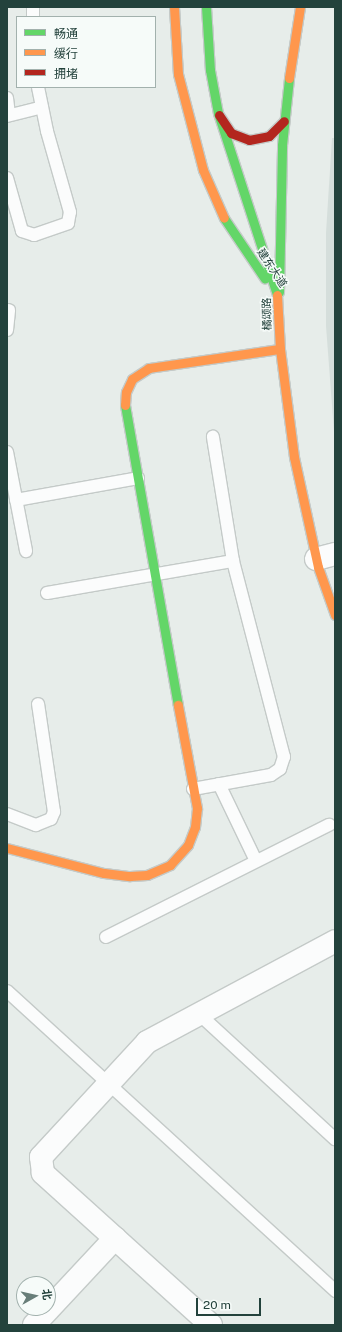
<!DOCTYPE html>
<html>
<head>
<meta charset="utf-8">
<style>
  body { margin:0 }
  #map { position:relative; width:342px; height:1332px; overflow:hidden; background:#e7edea; font-family:"Public Sans","Noto Sans SC",sans-serif }
  div>[style] { position:absolute }
  .built>* { inset:0; background:#d5dedb }
  .roads { filter:drop-shadow(1px 0 #c4cac8) drop-shadow(-1px 0 #c4cac8) drop-shadow(0 1px #c4cac8) drop-shadow(0 -1px #c4cac8) }
  .lane>* { height:12px; margin:-6px; padding:0 6px; transform-origin:6px; border-radius:6px; background:#fbfcfc }
  .street>* { height:22px; margin:-11px; padding:0 11px; transform-origin:11px; border-radius:11px; background:#fbfcfc }
  .fast>* { height:9px; margin:-4.5px; padding:0 4.5px; transform-origin:4.5px; border-radius:4.5px; background:#63d668 }
  .slow>* { height:9px; margin:-4.5px; padding:0 4.5px; transform-origin:4.5px; border-radius:4.5px; background:#ff974d }
  .jam>* { height:9px; margin:-4.5px; padding:0 4.5px; transform-origin:4.5px; border-radius:4.5px; background:#b3261e }
  span { translate:-50% -50%; white-space:nowrap; text-align:center; line-height:1.15; -webkit-text-stroke:3px #f6fbf9; paint-order:stroke }
  .street-label { font-size:11px; color:#23423c }
  .frame { position:absolute; inset:0; border:8px solid #23423c; pointer-events:none }
  .legend { position:absolute; left:16px; top:16px; width:140px; height:72px; box-sizing:border-box; background:#f6fbf9; border:1px solid #a2b1ad; margin:0; padding:5px 7px; list-style:none; font-size:12px; color:#23423c }
  .legend li { display:flex; align-items:center; gap:8px; height:20px }
  .legend b { width:20px; border:1px solid #a2b1ad }
  .north { position:absolute; left:16px; top:1276px; width:40px; height:40px; box-sizing:border-box; background:#f6fbf9; border:1px solid #a2b1ad; border-radius:50%; rotate:82deg; font-size:11px; font-weight:700; line-height:16px; text-align:center; color:#23423c }
  .north::after { content:''; display:block; margin:auto; width:14px; height:18px; background:#687e79; clip-path:polygon(50% 0,100% 100%,50% 72%,0 100%) }
  .scale { position:absolute; left:196px; top:1298px; width:65px; height:18px; box-sizing:border-box; border:2px solid #23423c; border-top:0; padding-left:5px; font-size:12px; line-height:14px; white-space:nowrap; color:#23423c; -webkit-text-stroke:3px #f6fbf9; paint-order:stroke }
</style>
</head>
<body>
<div id="map">
  <div class="built">
    <div style="clip-path:polygon(332px 138px,335px 138px,335px 445px,326px 326px,326px 233px)"></div>
  </div>
  <div class="roads">
    <div class="lane">
      <div style="left:33px;top:7px;width:10px;rotate:90deg"></div>
      <div style="left:7px;top:98px;width:17px;rotate:83deg"></div>
      <div style="left:7px;top:116px;width:36px;rotate:-14deg"></div>
      <div style="left:7px;top:178px;width:55px;rotate:74.2deg"></div>
      <div style="left:22px;top:231px;width:13px;rotate:18deg"></div>
      <div style="left:34px;top:235px;width:36px;rotate:-19deg"></div>
      <div style="left:68px;top:223px;width:11px;rotate:-80deg"></div>
      <div style="left:70px;top:212px;width:84px;rotate:-105.9deg"></div>
      <div style="left:47px;top:131px;width:45px;rotate:-101.6deg"></div>
      <div style="left:7px;top:330px;width:20px;rotate:-84deg"></div>
      <div style="left:7px;top:452px;width:101px;rotate:79.1deg"></div>
      <div style="left:16px;top:500px;width:124px;rotate:-10.2deg"></div>
      <div style="left:47px;top:593px;width:189px;rotate:-9.8deg"></div>
      <div style="left:219px;top:784px;width:85px;rotate:64.3deg"></div>
      <div style="left:193px;top:789px;width:79px;rotate:-10.2deg"></div>
      <div style="left:271px;top:775px;width:11px;rotate:-34deg"></div>
      <div style="left:280px;top:769px;width:13px;rotate:-72deg"></div>
      <div style="left:284px;top:757px;width:203px;rotate:-104.6deg"></div>
      <div style="left:233px;top:561px;width:126px;rotate:-99.2deg"></div>
      <div style="left:7px;top:814px;width:31px;rotate:21deg"></div>
      <div style="left:36px;top:825px;width:16px;rotate:-22deg"></div>
      <div style="left:51px;top:819px;width:8px;rotate:-67deg"></div>
      <div style="left:54px;top:812px;width:109px;rotate:-98.4deg"></div>
      <div style="left:106px;top:937px;width:250px;rotate:-26.7deg"></div>
      <div style="left:7px;top:991px;width:445px;rotate:42.4deg"></div>
      <div style="left:199px;top:1014px;width:185px;rotate:42.6deg"></div>
    </div>
    <div class="street">
      <div style="left:316px;top:559px;width:20px;rotate:-15deg"></div>
      <div style="left:34px;top:1325px;width:119px;rotate:-47deg"></div>
      <div style="left:211px;top:1325px;width:227px;rotate:-137.9deg"></div>
      <div style="left:43px;top:1173px;width:16px;rotate:-97deg"></div>
      <div style="left:41px;top:1157px;width:156px;rotate:-47.3deg"></div>
      <div style="left:147px;top:1042px;width:213px;rotate:-28.2deg"></div>
    </div>
    <div class="fast">
      <div style="left:206px;top:7px;width:63px;rotate:86.4deg"></div>
      <div style="left:210px;top:70px;width:44px;rotate:79.5deg"></div>
      <div style="left:218px;top:113px;width:191px;rotate:72deg"></div>
      <div style="left:224px;top:218px;width:73px;rotate:56.1deg"></div>
      <div style="left:279px;top:292px;width:147px;rotate:-88.8deg"></div>
      <div style="left:282px;top:145px;width:67px;rotate:-84deg"></div>
      <div style="left:125px;top:405px;width:305px;rotate:80deg"></div>
    </div>
    <div class="slow">
      <div style="left:174px;top:7px;width:67px;rotate:86.6deg"></div>
      <div style="left:178px;top:74px;width:99px;rotate:75.4deg"></div>
      <div style="left:203px;top:170px;width:52px;rotate:66.4deg"></div>
      <div style="left:289px;top:78px;width:72px;rotate:-81.2deg"></div>
      <div style="left:277px;top:295px;width:54px;rotate:86.8deg"></div>
      <div style="left:280px;top:349px;width:109px;rotate:82.6deg"></div>
      <div style="left:294px;top:457px;width:113px;rotate:77.7deg"></div>
      <div style="left:318px;top:567px;width:51px;rotate:70.5deg"></div>
      <div style="left:125px;top:405px;width:13px;rotate:-86deg"></div>
      <div style="left:126px;top:392px;width:14px;rotate:-65deg"></div>
      <div style="left:132px;top:379px;width:20px;rotate:-33deg"></div>
      <div style="left:149px;top:368px;width:132px;rotate:-8.3deg"></div>
      <div style="left:7px;top:848px;width:100px;rotate:14.5deg"></div>
      <div style="left:104px;top:873px;width:26px;rotate:7deg"></div>
      <div style="left:130px;top:876px;width:17px;rotate:-3deg"></div>
      <div style="left:147px;top:875px;width:25px;rotate:-23deg"></div>
      <div style="left:170px;top:865px;width:27px;rotate:-48deg"></div>
      <div style="left:188px;top:845px;width:19px;rotate:-69deg"></div>
      <div style="left:195px;top:827px;width:19px;rotate:-84deg"></div>
      <div style="left:197px;top:808px;width:105px;rotate:-100.5deg"></div>
    </div>
    <div class="jam">
      <div style="left:219px;top:115px;width:22px;rotate:56deg"></div>
      <div style="left:231px;top:133px;width:19px;rotate:21deg"></div>
      <div style="left:249px;top:140px;width:20px;rotate:-11deg"></div>
      <div style="left:269px;top:136px;width:21px;rotate:-45deg"></div>
    </div>
  </div>
  <div class="street-label">
    <span style="left:272px;top:268px;rotate:56deg">建东大道</span>
    <span style="left:267px;top:314px;rotate:-91deg">橘颂路</span>
  </div>
  <div class="frame"></div>
  <ul class="legend">
  <li><b style="height:5px;background:#63d668"></b>畅通</li>
  <li><b style="height:5px;background:#ff974d"></b>缓行</li>
  <li><b style="height:5px;background:#b3261e"></b>拥堵</li>
  </ul>
  <div class="north">北</div>
  <div class="scale">20 m</div>
</div>
</body>
</html>
